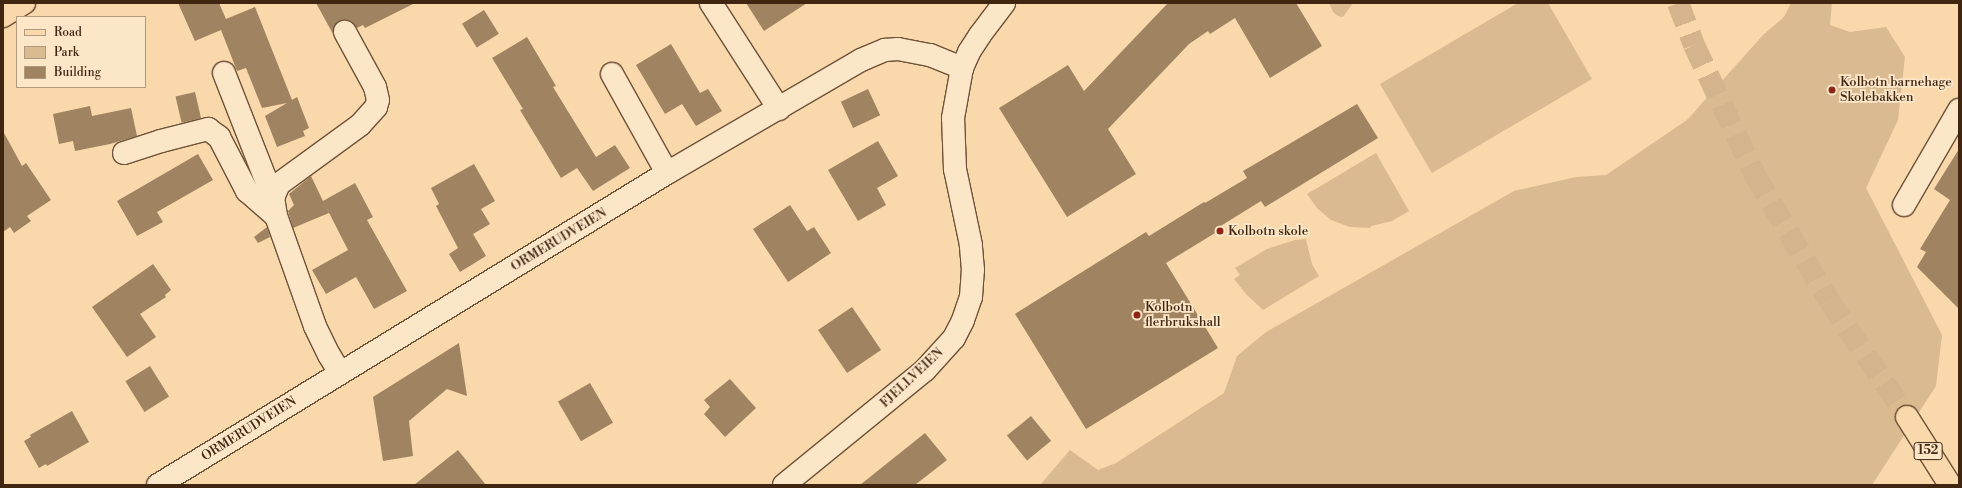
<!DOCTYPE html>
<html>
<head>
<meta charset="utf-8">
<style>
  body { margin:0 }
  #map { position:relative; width:1962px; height:488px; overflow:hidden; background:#f9d8ab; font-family:"Libre Bodoni",serif }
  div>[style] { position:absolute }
  .green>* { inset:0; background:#daba91 }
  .building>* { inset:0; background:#a08361; transform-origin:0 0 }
  .major-tunnel>* { height:22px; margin-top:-11px; transform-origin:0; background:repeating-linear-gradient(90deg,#d4b48c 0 22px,transparent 0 33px) }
  .roads { filter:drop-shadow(1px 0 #6e5238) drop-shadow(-1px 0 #6e5238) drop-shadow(0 1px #6e5238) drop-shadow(0 -1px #6e5238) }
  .minor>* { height:22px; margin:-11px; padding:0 11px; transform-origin:11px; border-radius:11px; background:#fbe6c8 }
  .major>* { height:22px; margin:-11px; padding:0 11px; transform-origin:11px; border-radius:11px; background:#f9d8ab }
  .dots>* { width:11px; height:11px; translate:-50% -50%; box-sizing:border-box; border:2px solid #fbe6c8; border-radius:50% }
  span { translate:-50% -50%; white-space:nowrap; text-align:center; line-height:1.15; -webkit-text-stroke:3.5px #fbe6c8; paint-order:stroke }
  .shield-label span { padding:1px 3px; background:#fbe6c8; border:1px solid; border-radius:3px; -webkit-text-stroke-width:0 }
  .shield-label { font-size:12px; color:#402611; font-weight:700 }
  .poi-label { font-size:13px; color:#402611 }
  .left { translate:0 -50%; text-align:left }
  .street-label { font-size:13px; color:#402611 }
  .frame { position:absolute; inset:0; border:4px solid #402611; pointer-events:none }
  .legend { position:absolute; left:16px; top:16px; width:130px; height:72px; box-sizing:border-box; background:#fbe6c8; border:1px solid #b0997f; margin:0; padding:5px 7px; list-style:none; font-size:12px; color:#402611 }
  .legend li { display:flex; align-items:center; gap:8px; height:20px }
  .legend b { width:20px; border:1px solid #b0997f }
</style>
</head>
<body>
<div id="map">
  <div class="green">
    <div style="clip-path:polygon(1329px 3px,1353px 3px,1343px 17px,1338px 16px,1333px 12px)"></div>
    <div style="clip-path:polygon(1518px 3px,1548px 3px,1592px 79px,1432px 173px,1380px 84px)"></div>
    <div style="clip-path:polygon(1791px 3px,1832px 3px,1830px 25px,1850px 32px,1886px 27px,1905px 57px,1898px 120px,1866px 188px,1942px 335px,1936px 386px,1872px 485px,1040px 485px,1070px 450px,1098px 470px,1116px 463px,1224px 393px,1237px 356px,1266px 332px,1514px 191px,1576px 177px,1606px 175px,1687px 120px,1763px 35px,1784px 17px)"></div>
    <div style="clip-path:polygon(1376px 153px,1409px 211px,1392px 221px,1371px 226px,1370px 228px,1350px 227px,1331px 220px,1317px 208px,1307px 194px)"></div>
    <div style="clip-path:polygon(1306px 239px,1312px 264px,1319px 276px,1263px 310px,1246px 294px,1234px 279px,1240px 275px,1235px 268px,1267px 249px,1295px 240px)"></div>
  </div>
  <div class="building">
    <div style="clip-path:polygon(178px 3px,219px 3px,226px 19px,255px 7px,292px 100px,297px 97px,309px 128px,303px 131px,305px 136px,277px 147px,265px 116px,287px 103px,262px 108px,246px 68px,237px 71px,221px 30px,195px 41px)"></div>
    <div style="clip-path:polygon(316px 3px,415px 3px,365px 28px,363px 25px,357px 28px,351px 21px,346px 20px,339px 21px,334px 26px,333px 34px)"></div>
    <div style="clip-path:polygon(746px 3px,807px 3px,764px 31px)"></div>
    <div style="clip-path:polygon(1168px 3px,1296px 3px,1322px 46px,1270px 78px,1235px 18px,1210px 34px,1208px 31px,1189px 44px,1108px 129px,1136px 174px,1067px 217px,999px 108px,1068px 65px,1084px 91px)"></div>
    <div style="left:484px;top:10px;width:28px;height:26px;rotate:58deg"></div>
    <div style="clip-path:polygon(527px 37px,556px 86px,553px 87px,596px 157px,615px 145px,630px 168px,593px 191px,577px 168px,561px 178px,520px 110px,523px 109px,492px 58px)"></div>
    <div style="clip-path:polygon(671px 44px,700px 93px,708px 89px,722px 111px,696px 126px,682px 104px,665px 114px,636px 65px)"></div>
    <div style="left:868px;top:89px;width:29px;height:30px;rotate:65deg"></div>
    <div style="left:195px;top:92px;width:27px;height:20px;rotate:77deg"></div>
    <div style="clip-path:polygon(1357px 104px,1378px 138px,1265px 207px,1261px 201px,1219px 227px,1220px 230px,1166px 263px,1218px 348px,1086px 429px,1015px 314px,1146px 232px,1149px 236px,1204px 202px,1205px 203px,1247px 178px,1243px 171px)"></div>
    <div style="clip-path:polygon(90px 106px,92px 116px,131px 108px,137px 136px,110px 144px,75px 151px,73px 141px,59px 144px,53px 114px)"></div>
    <div style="clip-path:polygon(3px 131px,22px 166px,26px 163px,51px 200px,27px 216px,31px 221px,14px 233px,10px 227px,3px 232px)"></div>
    <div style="clip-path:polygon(878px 141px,898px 176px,877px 188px,886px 205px,858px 221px,828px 170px)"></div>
    <div style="clip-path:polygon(1959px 149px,1959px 309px,1917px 267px,1926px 252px,1920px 249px,1950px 200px,1934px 189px)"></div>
    <div style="clip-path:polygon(198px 154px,213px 180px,157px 212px,163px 222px,137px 236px,117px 201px)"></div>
    <div style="clip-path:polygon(474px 164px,495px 201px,481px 209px,490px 224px,473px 234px,486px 256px,460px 272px,449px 254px,458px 248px,436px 206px,439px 204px,431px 188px)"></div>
    <div style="clip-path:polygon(311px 176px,323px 201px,355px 183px,373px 217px,367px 220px,407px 291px,374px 309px,356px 277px,326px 294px,312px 270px,348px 250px,323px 201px,329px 213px,293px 228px,288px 211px,294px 205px,289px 194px)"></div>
    <div style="clip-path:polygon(790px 205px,807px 231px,814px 227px,831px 253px,788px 282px,753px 229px)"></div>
    <div style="clip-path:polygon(267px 227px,270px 237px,258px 243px,254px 237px)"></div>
    <div style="clip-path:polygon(153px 264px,171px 290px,165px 295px,166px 297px,140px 314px,156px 337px,127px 357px,92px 307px)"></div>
    <div style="left:852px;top:307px;width:52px;height:41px;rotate:56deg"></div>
    <div style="clip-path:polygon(459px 343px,467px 396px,447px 389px,409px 421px,413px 456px,383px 461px,373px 397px)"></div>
    <div style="left:150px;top:366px;width:36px;height:29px;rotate:58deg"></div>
    <div style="clip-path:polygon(730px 379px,756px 408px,725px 437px,704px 414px,710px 407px,704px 400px)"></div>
    <div style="left:590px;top:383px;width:46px;height:37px;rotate:60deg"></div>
    <div style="clip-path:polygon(72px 411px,89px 442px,47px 466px,46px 464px,39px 468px,24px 441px,31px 437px,30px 435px)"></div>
    <div style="left:1031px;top:416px;width:32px;height:31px;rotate:51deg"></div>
    <div style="clip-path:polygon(925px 433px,947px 460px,915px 485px,860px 485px)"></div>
    <div style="clip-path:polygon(458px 450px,486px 485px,414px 485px)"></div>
  </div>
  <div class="major-tunnel">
    <div style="left:1678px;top:3px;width:45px;rotate:69.1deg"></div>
    <div style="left:1694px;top:45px;width:144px;rotate:64.9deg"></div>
    <div style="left:1755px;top:175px;width:146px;rotate:59.6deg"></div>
    <div style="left:1829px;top:301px;width:140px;rotate:56.1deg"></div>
  </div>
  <div class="roads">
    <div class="minor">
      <div style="left:711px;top:3px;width:126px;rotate:57.3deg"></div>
      <div style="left:224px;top:73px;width:134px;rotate:68.6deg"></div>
      <div style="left:612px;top:74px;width:113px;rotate:60.9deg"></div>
      <div style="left:124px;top:153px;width:39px;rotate:-18deg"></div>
      <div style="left:161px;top:141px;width:49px;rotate:-14.3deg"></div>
      <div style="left:208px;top:129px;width:14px;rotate:36deg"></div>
      <div style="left:219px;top:137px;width:61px;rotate:62.6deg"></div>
      <div style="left:247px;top:191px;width:38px;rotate:41deg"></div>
      <div style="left:1904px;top:205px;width:110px;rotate:-59.9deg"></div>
      <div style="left:340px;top:373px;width:21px;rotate:-121deg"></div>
      <div style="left:329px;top:355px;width:32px;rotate:-116deg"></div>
      <div style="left:315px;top:326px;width:117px;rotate:-109.5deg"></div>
      <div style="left:276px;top:216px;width:18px;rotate:-99deg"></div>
      <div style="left:273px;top:198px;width:15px;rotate:-67deg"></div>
      <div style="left:279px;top:184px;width:100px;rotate:-36.1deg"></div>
      <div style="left:360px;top:125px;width:24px;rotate:-48deg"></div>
      <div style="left:376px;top:107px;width:7px;rotate:-74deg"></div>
      <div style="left:378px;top:100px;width:13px;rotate:-103deg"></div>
      <div style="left:375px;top:87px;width:63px;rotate:-118.6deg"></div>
      <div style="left:158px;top:485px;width:597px;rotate:-31.51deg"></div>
      <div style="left:667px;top:173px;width:225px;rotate:-30.2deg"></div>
      <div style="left:861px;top:60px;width:26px;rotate:-23deg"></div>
      <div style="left:885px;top:50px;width:13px;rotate:-4deg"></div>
      <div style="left:898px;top:49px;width:33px;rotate:11deg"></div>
      <div style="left:930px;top:55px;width:35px;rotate:22deg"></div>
      <div style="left:784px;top:485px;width:182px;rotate:-39.2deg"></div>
      <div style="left:925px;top:370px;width:43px;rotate:-47.8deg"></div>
      <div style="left:954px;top:338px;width:20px;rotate:-63deg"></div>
      <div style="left:963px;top:320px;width:24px;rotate:-71deg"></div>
      <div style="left:971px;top:297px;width:27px;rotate:-86deg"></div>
      <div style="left:973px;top:270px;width:25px;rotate:-95deg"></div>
      <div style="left:971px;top:245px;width:78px;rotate:-101.9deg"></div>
      <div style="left:955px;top:169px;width:51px;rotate:-92.2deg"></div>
      <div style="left:953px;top:118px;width:51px;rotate:-79.8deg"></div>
      <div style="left:962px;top:68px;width:17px;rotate:-66deg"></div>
      <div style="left:969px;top:52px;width:20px;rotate:-57deg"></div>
      <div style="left:980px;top:35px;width:40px;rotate:-53deg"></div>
    </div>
    <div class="major">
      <div style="left:3px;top:16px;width:25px;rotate:-32deg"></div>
      <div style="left:1907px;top:417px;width:80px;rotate:57.7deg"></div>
    </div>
  </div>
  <div class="dots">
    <div style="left:1832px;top:90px;background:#8f2418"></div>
    <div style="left:1220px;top:231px;background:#8f2418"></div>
    <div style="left:1137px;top:315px;background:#8f2418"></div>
  </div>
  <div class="shield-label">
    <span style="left:1928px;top:451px">152</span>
  </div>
  <div class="poi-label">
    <span class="left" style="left:1840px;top:90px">Kolbotn barnehage<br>Skolebakken</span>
    <span class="left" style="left:1228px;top:231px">Kolbotn skole</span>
    <span class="left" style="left:1145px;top:315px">Kolbotn<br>flerbrukshall</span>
  </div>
  <div class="street-label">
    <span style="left:559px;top:240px;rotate:-31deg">ORMERUDVEIEN</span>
    <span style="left:912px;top:378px;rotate:-43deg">FJELLVEIEN</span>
    <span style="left:249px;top:429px;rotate:-32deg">ORMERUDVEIEN</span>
  </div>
  <div class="frame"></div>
  <ul class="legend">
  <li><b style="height:5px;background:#f9d8ab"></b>Road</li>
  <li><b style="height:11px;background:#daba91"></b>Park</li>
  <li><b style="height:11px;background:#a08361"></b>Building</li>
  </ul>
</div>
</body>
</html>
